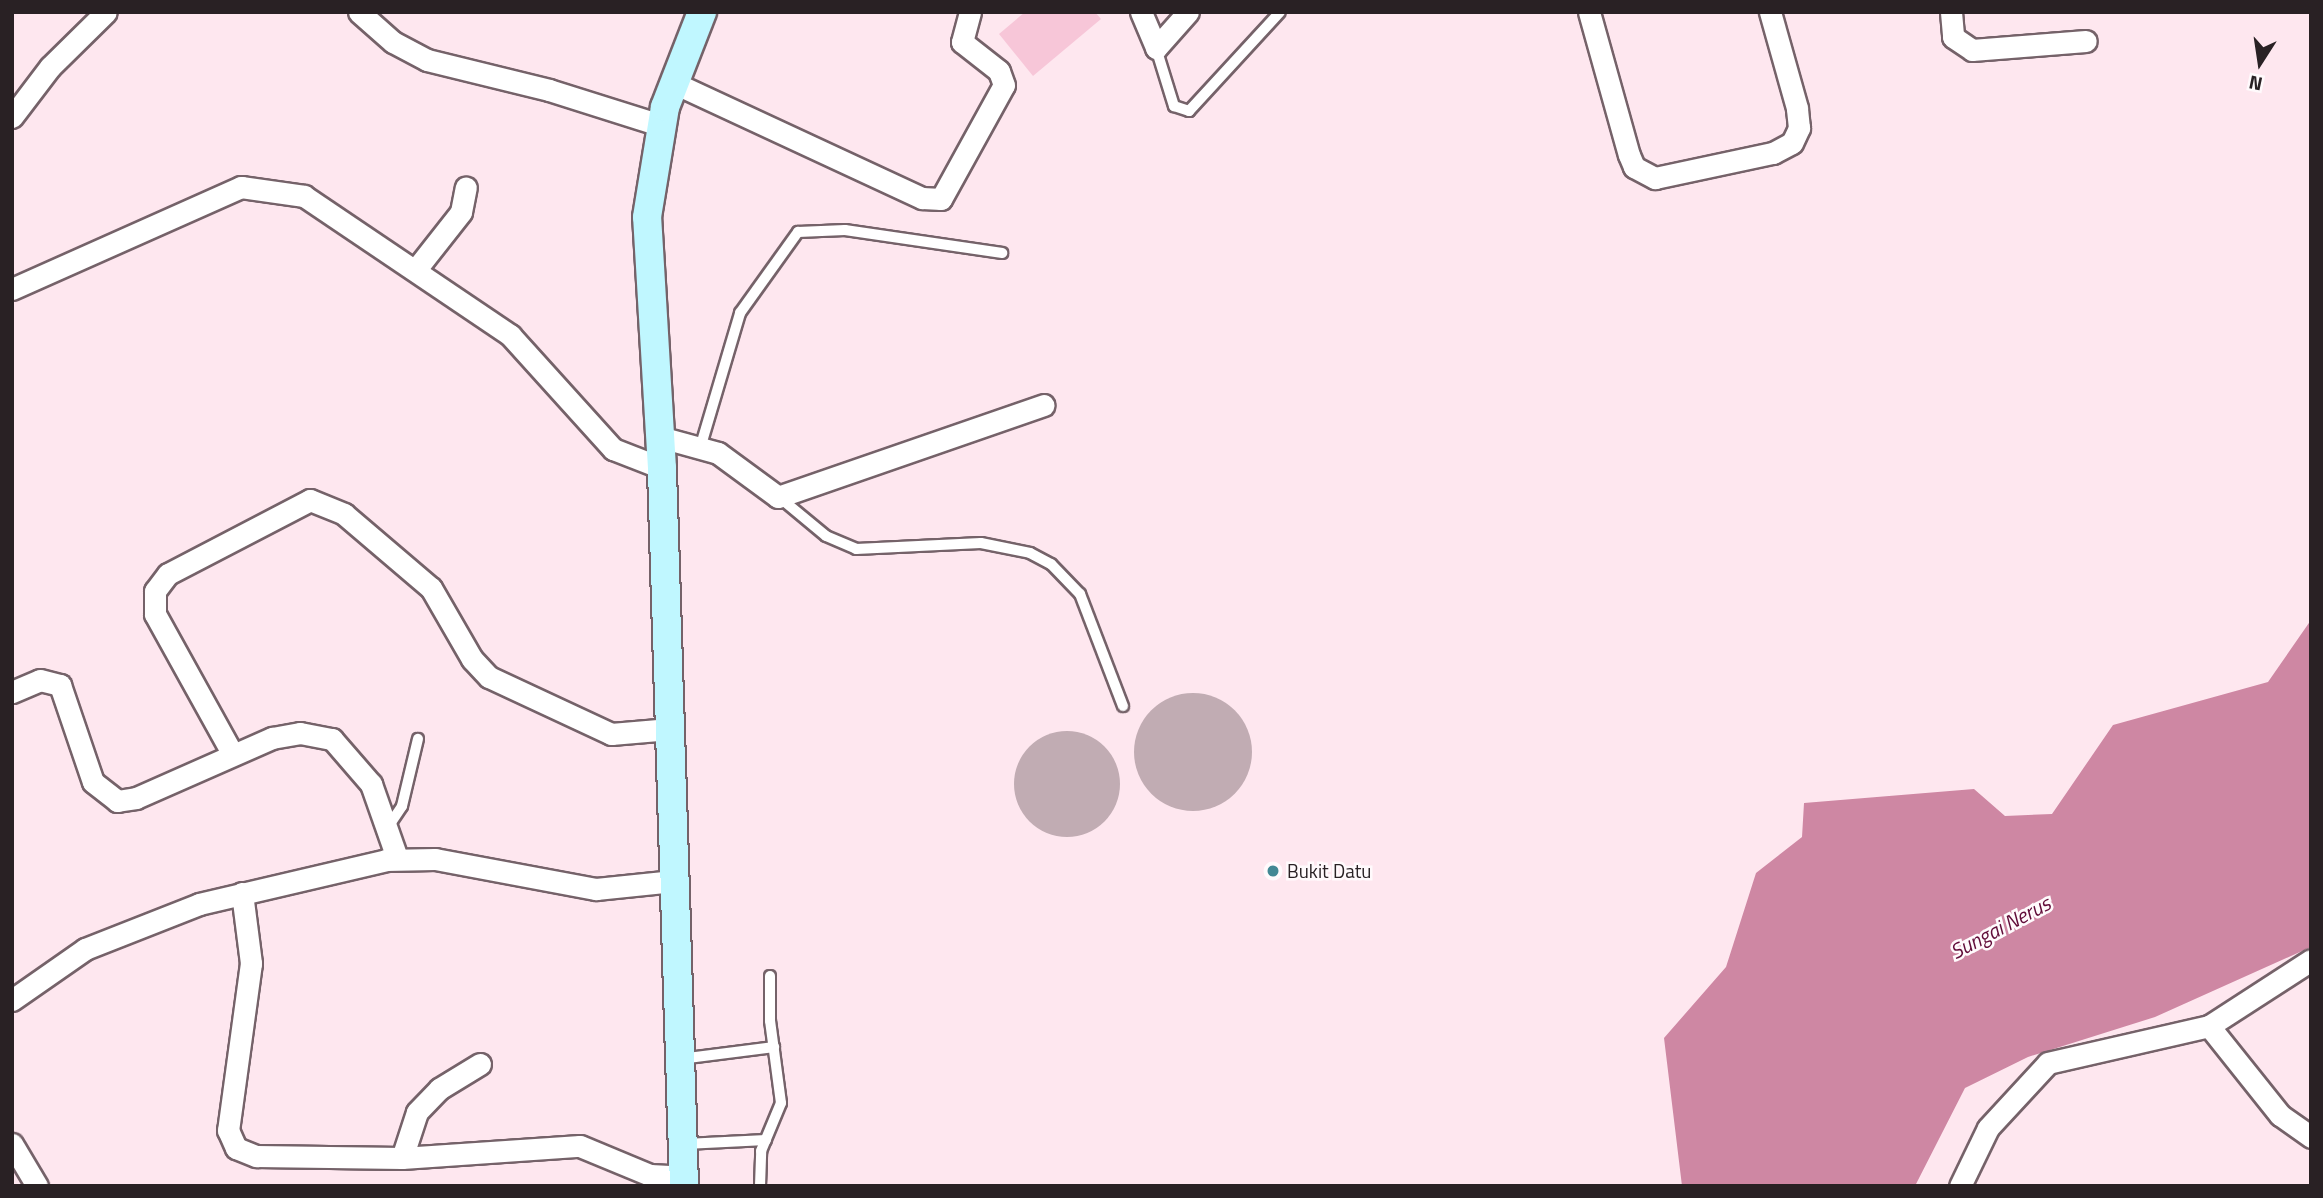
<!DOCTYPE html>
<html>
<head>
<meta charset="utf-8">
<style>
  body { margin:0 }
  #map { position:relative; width:2323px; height:1198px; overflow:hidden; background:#fee7ef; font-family:"Titillium Web",sans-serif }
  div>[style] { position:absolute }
  .green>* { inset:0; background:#f7c6d8 }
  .water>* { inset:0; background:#ce87a3 }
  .building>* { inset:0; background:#c1acb3 }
  .round { border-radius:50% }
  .roads { filter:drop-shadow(2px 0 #756269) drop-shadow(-2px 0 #756269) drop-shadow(0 2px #756269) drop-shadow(0 -2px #756269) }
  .lane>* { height:10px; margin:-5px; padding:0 5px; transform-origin:5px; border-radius:5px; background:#fff }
  .street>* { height:21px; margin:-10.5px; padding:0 10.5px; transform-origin:10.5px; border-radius:10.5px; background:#fff }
  .secondary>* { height:28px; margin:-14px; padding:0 14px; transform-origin:14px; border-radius:14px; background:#c0f7ff }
  .dots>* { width:19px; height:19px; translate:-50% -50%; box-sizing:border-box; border:4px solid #fffafc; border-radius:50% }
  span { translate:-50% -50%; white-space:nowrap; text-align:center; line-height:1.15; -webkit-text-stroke:5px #fffafc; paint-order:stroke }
  .poi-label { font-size:19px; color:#292124 }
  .left { translate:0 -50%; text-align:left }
  .water-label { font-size:21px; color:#610c39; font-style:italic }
  .frame { position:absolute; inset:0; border:14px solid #292124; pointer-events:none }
  .north { position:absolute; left:2225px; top:28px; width:70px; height:70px; -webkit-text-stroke:5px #fffafc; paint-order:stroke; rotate:192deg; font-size:19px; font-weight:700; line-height:28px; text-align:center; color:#292124 }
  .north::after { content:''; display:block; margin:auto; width:24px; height:32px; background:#292124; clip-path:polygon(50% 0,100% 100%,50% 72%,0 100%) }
</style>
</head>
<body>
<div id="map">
  <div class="green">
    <div style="clip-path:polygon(1025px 12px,1095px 12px,1101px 19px,1033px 76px,999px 34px)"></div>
  </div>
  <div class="water">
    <div style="clip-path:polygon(2311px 620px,2311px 947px,2155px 1017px,2028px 1057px,1965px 1088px,1915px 1186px,1682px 1186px,1664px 1038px,1726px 967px,1756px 873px,1802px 837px,1804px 803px,1974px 789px,2005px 816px,2052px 814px,2113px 725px,2268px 682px)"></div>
  </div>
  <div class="building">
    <div class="round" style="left:1134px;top:693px;width:118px;height:118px"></div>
    <div class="round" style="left:1014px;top:731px;width:106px;height:106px"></div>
  </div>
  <div class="roads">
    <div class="lane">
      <div style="left:1156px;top:48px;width:61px;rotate:72.8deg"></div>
      <div style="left:1174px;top:106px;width:16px;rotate:18deg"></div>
      <div style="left:1189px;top:111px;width:134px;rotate:-47.4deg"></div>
      <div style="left:701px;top:445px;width:138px;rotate:-73.5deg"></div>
      <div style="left:740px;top:313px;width:100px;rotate:-54.4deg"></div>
      <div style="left:798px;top:232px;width:47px;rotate:-2.4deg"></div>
      <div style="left:845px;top:230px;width:159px;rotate:8.3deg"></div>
      <div style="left:779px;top:497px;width:61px;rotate:39.7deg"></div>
      <div style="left:826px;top:536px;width:33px;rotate:23deg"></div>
      <div style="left:856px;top:549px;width:125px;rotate:-2.7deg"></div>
      <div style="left:981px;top:543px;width:50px;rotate:11.5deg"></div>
      <div style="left:1030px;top:553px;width:24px;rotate:28deg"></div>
      <div style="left:1051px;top:564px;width:42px;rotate:46deg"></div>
      <div style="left:1080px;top:594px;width:120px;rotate:69deg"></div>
      <div style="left:388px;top:827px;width:25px;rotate:-56deg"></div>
      <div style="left:402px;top:806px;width:69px;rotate:-76.6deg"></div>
      <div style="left:680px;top:1059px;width:95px;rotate:-7.3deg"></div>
      <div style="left:685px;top:1144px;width:81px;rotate:-2.8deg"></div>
      <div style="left:760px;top:1186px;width:35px;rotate:-88deg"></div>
      <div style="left:761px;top:1151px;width:52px;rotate:-67.4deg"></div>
      <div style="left:781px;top:1103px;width:83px;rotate:-97.6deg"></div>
      <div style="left:770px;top:1021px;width:45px;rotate:-90deg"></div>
    </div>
    <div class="street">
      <div style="left:359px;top:12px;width:45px;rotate:41.4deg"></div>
      <div style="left:393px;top:42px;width:38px;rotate:28deg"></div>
      <div style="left:427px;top:60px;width:126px;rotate:13.8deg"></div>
      <div style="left:549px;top:90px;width:116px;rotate:17.5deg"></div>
      <div style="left:1141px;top:12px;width:39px;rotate:67deg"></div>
      <div style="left:1156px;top:48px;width:48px;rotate:-48.4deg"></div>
      <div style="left:1589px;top:12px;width:148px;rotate:74.4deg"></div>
      <div style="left:1629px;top:155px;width:13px;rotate:67deg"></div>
      <div style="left:1634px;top:167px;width:24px;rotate:28deg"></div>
      <div style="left:1655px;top:178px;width:121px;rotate:-12deg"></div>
      <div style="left:1773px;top:153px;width:21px;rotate:-28deg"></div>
      <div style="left:1792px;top:143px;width:17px;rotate:-65deg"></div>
      <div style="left:1799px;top:128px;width:20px;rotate:-96deg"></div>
      <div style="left:1797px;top:108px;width:100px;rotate:-105.7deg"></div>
      <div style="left:1951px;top:12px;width:25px;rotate:85deg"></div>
      <div style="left:1953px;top:37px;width:23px;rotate:34deg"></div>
      <div style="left:1972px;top:50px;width:114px;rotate:-4.5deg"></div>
      <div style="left:672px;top:82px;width:276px;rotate:24.9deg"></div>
      <div style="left:922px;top:198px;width:19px;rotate:3deg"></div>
      <div style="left:941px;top:199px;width:130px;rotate:-61.1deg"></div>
      <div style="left:1004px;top:85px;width:15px;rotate:-110deg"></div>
      <div style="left:999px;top:71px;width:47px;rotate:-141.9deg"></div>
      <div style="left:962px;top:42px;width:31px;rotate:-75deg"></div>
      <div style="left:12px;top:117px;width:63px;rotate:-52.8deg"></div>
      <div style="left:50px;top:67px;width:78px;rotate:-44.5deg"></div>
      <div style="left:417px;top:268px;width:71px;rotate:-51.8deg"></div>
      <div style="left:461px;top:212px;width:25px;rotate:-79deg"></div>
      <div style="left:12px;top:289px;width:251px;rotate:-24deg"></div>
      <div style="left:241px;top:187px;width:64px;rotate:8.1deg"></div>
      <div style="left:304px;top:196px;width:249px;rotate:34deg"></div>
      <div style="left:510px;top:335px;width:154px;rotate:47.9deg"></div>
      <div style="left:613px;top:449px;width:53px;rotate:21.2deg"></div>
      <div style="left:660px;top:437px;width:60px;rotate:15.4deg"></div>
      <div style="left:718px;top:453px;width:74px;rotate:36.3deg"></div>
      <div style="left:778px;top:497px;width:281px;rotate:-19.1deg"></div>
      <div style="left:12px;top:692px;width:30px;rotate:-23deg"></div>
      <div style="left:40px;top:680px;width:21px;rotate:14deg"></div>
      <div style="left:60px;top:685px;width:102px;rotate:71.2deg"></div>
      <div style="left:93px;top:782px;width:31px;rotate:38deg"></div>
      <div style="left:117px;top:801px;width:19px;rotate:-9deg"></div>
      <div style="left:136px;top:798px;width:149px;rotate:-23.8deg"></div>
      <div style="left:272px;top:738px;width:28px;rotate:-10deg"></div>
      <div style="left:300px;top:733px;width:33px;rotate:11deg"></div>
      <div style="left:332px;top:739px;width:60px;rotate:49.1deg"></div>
      <div style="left:371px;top:784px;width:78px;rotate:70.6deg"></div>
      <div style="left:232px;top:753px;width:159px;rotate:-119deg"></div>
      <div style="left:155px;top:614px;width:23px;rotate:-90deg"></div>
      <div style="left:155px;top:591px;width:21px;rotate:-53deg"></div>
      <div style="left:168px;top:574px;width:160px;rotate:-27.5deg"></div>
      <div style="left:310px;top:500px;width:37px;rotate:22deg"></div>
      <div style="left:344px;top:514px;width:114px;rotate:40.4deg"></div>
      <div style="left:431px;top:588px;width:82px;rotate:60deg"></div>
      <div style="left:472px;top:659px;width:25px;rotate:47deg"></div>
      <div style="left:489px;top:677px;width:135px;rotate:25deg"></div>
      <div style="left:611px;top:734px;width:59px;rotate:-4.8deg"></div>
      <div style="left:242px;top:893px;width:71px;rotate:82.7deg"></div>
      <div style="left:251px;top:963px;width:169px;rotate:97.8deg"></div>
      <div style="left:228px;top:1130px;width:20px;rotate:66deg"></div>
      <div style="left:236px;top:1148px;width:22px;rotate:22deg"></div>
      <div style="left:256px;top:1156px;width:146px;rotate:0.8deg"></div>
      <div style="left:402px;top:1158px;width:178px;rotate:-3.9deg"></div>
      <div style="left:580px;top:1146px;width:76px;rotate:22.5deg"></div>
      <div style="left:650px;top:1175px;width:34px;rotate:3deg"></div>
      <div style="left:12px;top:1000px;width:89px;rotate:-34.9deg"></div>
      <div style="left:85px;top:949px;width:123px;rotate:-21.5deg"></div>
      <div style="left:199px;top:904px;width:192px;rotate:-13.2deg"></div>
      <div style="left:386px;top:860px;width:49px;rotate:-1.2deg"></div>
      <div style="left:435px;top:859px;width:164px;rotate:10.6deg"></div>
      <div style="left:596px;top:889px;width:78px;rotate:-5.9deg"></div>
      <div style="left:2209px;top:1026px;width:114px;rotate:51.4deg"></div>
      <div style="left:2280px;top:1115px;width:38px;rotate:35deg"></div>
      <div style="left:12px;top:1144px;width:49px;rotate:59.2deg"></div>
      <div style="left:402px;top:1158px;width:48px;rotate:-71.9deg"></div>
      <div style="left:417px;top:1112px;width:32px;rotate:-46deg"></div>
      <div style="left:439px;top:1089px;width:48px;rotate:-31.4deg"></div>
      <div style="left:1960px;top:1186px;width:64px;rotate:-64.2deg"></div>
      <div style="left:1988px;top:1128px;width:88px;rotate:-47.3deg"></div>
      <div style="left:2048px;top:1063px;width:165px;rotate:-12.9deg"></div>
      <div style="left:2209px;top:1026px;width:121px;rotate:-32.9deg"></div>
    </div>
    <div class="secondary">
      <div style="left:684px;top:1186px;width:718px;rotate:-91.76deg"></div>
      <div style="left:662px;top:468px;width:251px;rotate:-93.4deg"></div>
      <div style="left:647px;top:217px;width:111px;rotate:-80.7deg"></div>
      <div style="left:665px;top:107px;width:102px;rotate:-68.7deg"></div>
    </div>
  </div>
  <div class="dots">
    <div style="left:1273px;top:871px;background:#428894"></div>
  </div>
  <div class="poi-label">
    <span class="left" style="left:1287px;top:871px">Bukit Datu</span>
  </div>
  <div class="water-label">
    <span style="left:2000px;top:927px;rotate:-28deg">Sungai Nerus</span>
  </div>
  <div class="frame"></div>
  <div class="north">N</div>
</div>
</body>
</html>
